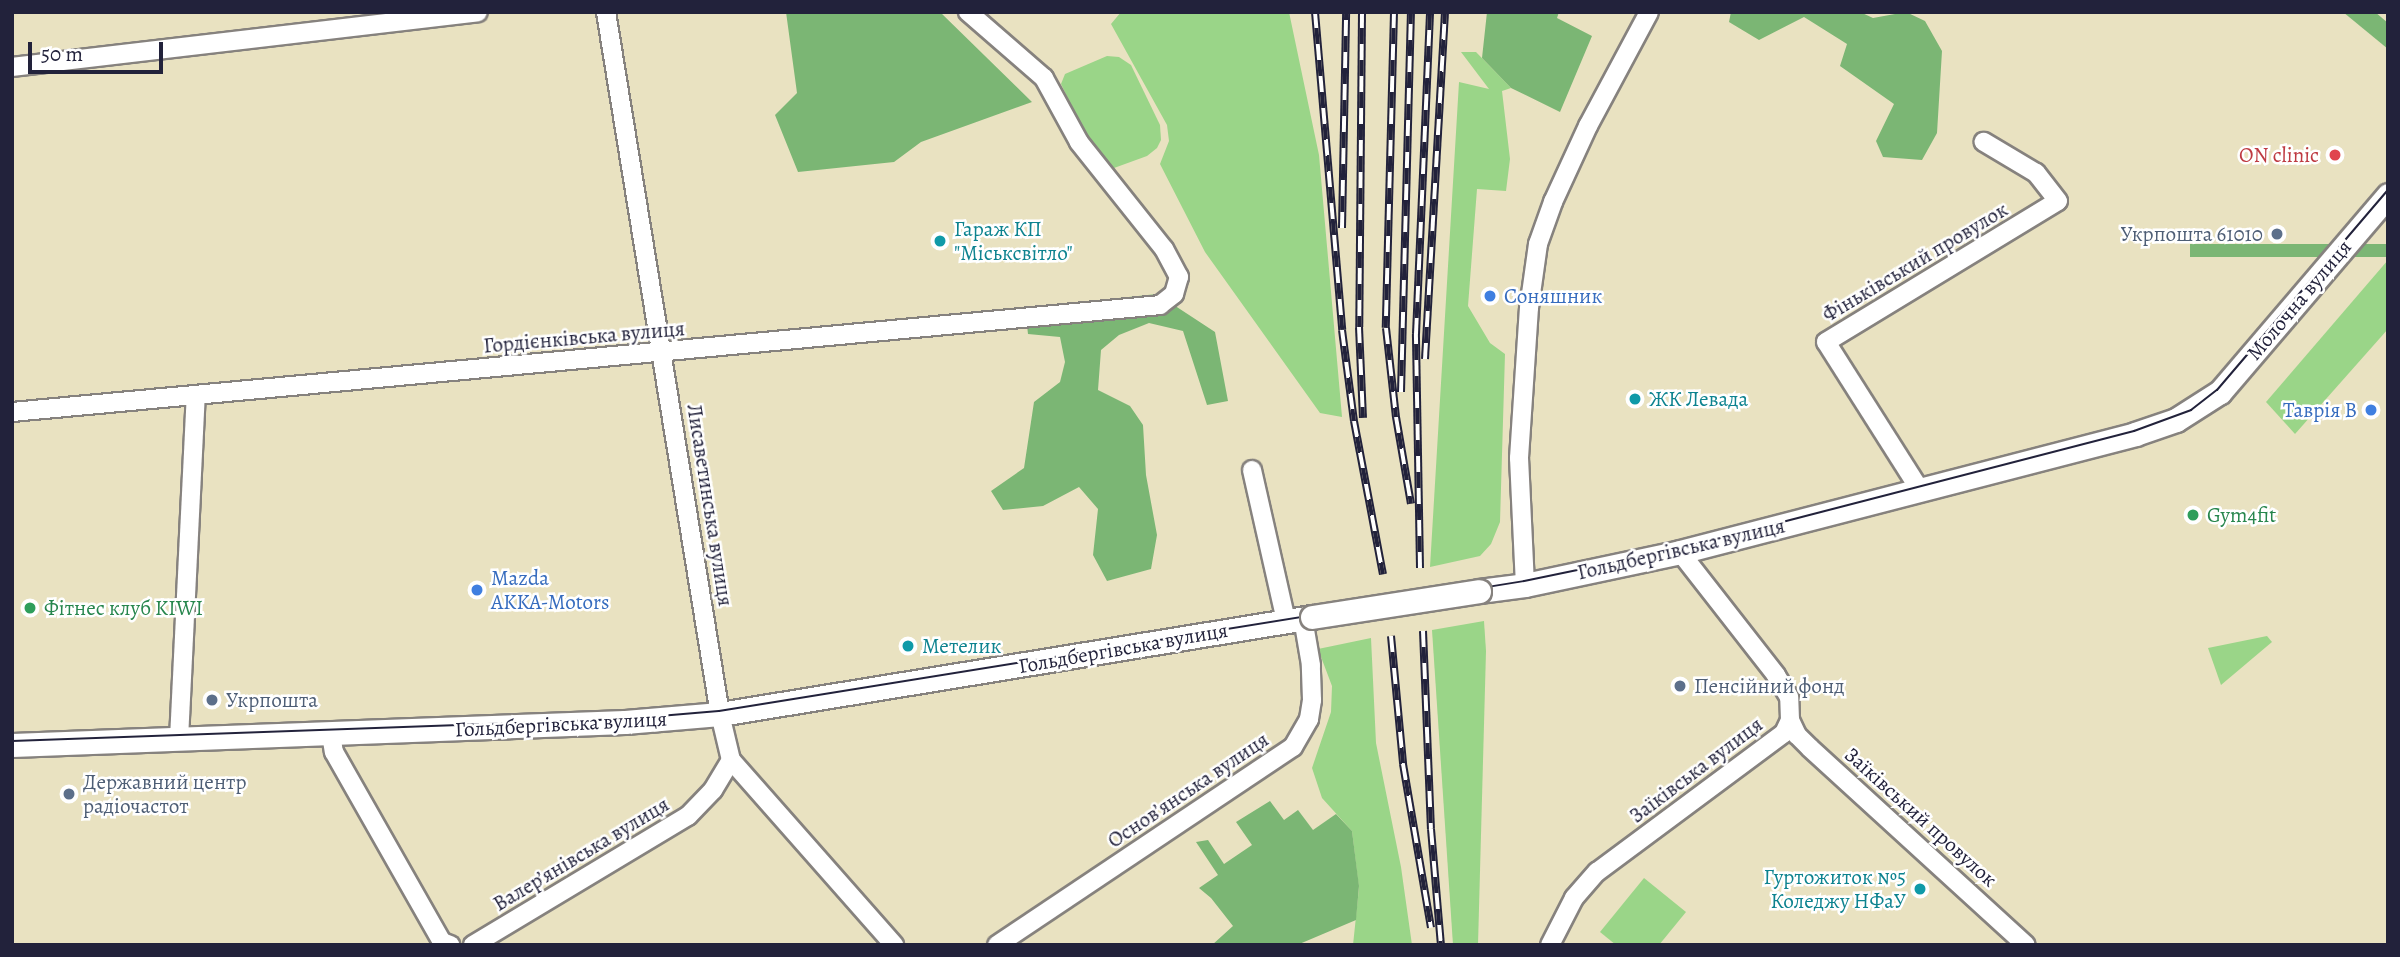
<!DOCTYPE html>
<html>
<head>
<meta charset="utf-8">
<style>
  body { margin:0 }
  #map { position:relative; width:2400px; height:957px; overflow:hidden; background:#e9e2c1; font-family:Alegreya,serif }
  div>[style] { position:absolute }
  .green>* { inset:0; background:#9ad588 }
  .forest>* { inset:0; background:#7bb674; transform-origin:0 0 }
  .roads { filter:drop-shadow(2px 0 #86827e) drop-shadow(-2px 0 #86827e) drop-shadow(0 2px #86827e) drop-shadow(0 -2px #86827e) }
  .minor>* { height:18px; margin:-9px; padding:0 9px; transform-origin:9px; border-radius:9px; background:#fff }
  .major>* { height:23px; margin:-11.5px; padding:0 11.5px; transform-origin:11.5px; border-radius:11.5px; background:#fff }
  .tram>* { height:2px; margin:-1px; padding:0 1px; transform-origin:1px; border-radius:1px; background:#22223b }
  .rail>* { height:8px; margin-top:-4px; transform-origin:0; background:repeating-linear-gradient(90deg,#fff 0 16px,#22223b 0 32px); box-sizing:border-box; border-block:2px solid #22223b }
  .bridges { filter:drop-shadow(2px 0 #86827e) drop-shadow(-2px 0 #86827e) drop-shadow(0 2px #86827e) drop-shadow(0 -2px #86827e) }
  .major-bridge>* { height:23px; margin:-11.5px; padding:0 11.5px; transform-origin:11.5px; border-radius:11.5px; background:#fff }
  .dots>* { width:19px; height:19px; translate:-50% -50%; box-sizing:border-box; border:4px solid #fff; border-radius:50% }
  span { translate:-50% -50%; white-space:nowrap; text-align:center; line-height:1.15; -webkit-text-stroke:5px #fff; paint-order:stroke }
  .health-label { font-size:21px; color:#be3a42 }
  .right { translate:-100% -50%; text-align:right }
  .culture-label { font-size:21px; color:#0d838f }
  .left { translate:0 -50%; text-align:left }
  .service-label { font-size:21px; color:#4e5e75 }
  .street-label { font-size:21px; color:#22223b }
  .shop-label { font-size:21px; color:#366cbe }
  .leisure-label { font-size:21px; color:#27864d }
  .frame { position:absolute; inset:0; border:14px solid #22223b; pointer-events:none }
  .scale { position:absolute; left:28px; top:42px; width:135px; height:32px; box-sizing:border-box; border:4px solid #22223b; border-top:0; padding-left:9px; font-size:21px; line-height:24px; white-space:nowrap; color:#22223b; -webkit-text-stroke:5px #fff; paint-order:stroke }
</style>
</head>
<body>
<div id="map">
  <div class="green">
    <div style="clip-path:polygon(1121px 12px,1289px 12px,1319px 155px,1342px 417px,1320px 413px,1205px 252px,1160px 164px,1169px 141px,1167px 125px,1111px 24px)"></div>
    <div style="clip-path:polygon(1461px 52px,1476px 52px,1511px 88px,1502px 91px,1510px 159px,1506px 191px,1477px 189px,1468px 306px,1490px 343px,1505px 354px,1500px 522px,1491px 544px,1480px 556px,1430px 567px,1459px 82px,1489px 89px)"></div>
    <div style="clip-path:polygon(1107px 56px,1119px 57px,1131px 65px,1160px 125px,1161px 140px,1157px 148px,1147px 156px,1114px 168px,1095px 155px,1061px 84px,1065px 74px)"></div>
    <div style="clip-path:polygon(2388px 260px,2388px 329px,2295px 434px,2266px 402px)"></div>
    <div style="clip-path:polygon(1484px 621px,1486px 651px,1478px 945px,1453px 945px,1432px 630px)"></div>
    <div style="clip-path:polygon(2267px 636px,2272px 642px,2221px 685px,2208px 648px)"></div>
    <div style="clip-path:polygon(1371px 638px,1376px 743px,1401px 867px,1412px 945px,1353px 945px,1359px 888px,1352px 831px,1322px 798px,1312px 768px,1331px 712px,1332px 686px,1318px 649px)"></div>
    <div style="clip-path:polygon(1644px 878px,1686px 912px,1659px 945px,1616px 945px,1600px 932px)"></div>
  </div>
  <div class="forest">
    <div style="clip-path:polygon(786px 12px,940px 12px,1032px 102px,921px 142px,894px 162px,798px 172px,775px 115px,797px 93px)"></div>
    <div style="clip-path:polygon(1487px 12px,1559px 12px,1557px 18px,1592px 36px,1560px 112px,1511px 88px,1482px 58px)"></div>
    <div style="clip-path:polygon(1731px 12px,1860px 12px,1873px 18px,1906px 12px,1925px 21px,1942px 51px,1937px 133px,1922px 160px,1883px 157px,1876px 141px,1894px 104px,1840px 66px,1847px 44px,1804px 17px,1759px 40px,1729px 22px)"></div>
    <div style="clip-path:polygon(2343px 12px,2375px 12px,2388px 23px,2388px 49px)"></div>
    <div style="left:2388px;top:244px;width:13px;height:198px;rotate:90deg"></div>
    <div style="clip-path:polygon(1157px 294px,1215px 332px,1228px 401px,1207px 405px,1183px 331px,1149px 323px,1119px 335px,1101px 350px,1098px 390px,1130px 406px,1143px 425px,1146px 475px,1157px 535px,1151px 569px,1107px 581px,1093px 555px,1098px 509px,1079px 487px,1043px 506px,1003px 510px,991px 491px,1024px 468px,1034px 402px,1060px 382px,1065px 362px,1060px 337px,1028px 334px,1026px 317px,1033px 307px)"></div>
    <div style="clip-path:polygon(1270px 801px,1284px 820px,1298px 810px,1313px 830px,1336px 814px,1352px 831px,1359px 886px,1356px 920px,1297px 945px,1212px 945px,1233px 926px,1211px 898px,1199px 888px,1218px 875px,1196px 842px,1208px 840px,1224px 864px,1252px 845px,1236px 822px)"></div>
  </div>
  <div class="roads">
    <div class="minor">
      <div style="left:606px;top:12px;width:711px;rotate:80.78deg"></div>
      <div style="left:720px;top:714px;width:47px;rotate:76.6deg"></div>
      <div style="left:731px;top:760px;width:247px;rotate:48.6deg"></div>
      <div style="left:12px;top:67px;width:469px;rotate:-6.7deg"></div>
      <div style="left:12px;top:412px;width:1153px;rotate:-5.32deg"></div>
      <div style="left:1160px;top:305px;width:18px;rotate:-38deg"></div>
      <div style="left:1174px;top:294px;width:18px;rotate:-74deg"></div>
      <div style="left:1179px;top:277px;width:32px;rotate:-118deg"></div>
      <div style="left:1164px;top:249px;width:137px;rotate:-128.5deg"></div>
      <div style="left:1079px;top:142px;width:73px;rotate:-118.7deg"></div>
      <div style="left:1044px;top:78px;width:101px;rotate:-139deg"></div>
      <div style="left:1252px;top:470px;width:155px;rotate:77.3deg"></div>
      <div style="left:1920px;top:490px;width:175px;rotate:-122.4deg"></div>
      <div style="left:1826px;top:342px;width:271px;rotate:-31.3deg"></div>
      <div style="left:2058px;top:201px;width:36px;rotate:-128deg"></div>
      <div style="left:2036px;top:173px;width:61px;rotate:-149.2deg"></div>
      <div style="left:1525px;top:585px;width:127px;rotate:-92.7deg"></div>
      <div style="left:1519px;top:458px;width:150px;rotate:-86.2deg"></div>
      <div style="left:1529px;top:308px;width:65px;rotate:-82deg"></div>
      <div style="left:1538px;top:244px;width:45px;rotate:-70.3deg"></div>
      <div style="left:1553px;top:202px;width:84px;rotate:-65.3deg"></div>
      <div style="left:1588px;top:126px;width:129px;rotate:-61.8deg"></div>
      <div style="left:1790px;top:720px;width:17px;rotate:65deg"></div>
      <div style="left:1797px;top:735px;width:18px;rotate:45deg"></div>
      <div style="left:1810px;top:748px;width:292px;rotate:42.4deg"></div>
      <div style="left:331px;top:734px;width:18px;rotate:81deg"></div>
      <div style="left:334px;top:752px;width:219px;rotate:60.4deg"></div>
      <div style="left:442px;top:942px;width:9px;rotate:21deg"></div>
      <div style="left:179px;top:739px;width:343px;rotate:-87.2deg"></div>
      <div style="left:473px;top:945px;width:251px;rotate:-31deg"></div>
      <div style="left:688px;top:816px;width:36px;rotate:-46deg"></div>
      <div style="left:713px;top:790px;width:35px;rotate:-59deg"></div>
      <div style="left:997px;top:945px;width:356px;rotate:-33.8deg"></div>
      <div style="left:1293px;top:747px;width:32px;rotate:-60deg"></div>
      <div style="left:1309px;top:719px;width:19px;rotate:-81deg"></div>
      <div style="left:1312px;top:700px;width:35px;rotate:-92deg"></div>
      <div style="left:1311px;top:665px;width:48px;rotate:-99.7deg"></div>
      <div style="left:1550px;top:945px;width:53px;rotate:-62.9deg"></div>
      <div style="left:1574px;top:898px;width:35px;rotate:-49deg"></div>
      <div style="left:1597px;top:872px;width:233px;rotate:-36.6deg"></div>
      <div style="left:1784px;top:733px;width:14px;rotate:-65deg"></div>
      <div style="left:1790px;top:720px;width:23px;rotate:-92deg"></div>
      <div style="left:1789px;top:697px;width:26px;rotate:-121deg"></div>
      <div style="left:1776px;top:675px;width:156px;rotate:-128deg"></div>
    </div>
    <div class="major">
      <div style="left:1479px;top:591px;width:46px;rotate:-7.4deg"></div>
      <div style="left:1525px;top:585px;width:158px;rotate:-12deg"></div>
      <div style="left:1680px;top:552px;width:470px;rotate:-14.5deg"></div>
      <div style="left:2135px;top:434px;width:43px;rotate:-18.9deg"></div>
      <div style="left:2176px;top:420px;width:52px;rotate:-32.5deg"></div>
      <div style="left:2220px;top:392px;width:259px;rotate:-49.5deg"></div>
      <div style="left:12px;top:745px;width:613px;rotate:-2.15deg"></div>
      <div style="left:625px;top:722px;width:95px;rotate:-4.8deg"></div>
      <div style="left:720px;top:714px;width:600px;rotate:-9.31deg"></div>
    </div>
  </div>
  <div class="tram">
    <div style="left:12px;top:741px;width:612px;rotate:-2.06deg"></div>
    <div style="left:624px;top:719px;width:95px;rotate:-4.8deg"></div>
    <div style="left:719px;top:711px;width:815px;rotate:-9.17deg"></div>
    <div style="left:1524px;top:581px;width:157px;rotate:-11.7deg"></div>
    <div style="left:1678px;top:549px;width:471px;rotate:-14.5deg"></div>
    <div style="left:2134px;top:431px;width:61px;rotate:-20.2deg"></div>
    <div style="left:2191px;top:410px;width:33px;rotate:-38deg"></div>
    <div style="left:2217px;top:390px;width:263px;rotate:-49.5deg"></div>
  </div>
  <div class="rail">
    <div style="left:1315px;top:12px;width:319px;rotate:85.1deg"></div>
    <div style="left:1342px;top:330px;width:92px;rotate:82.5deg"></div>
    <div style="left:1354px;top:421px;width:156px;rotate:79.3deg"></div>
    <div style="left:1362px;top:12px;width:315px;rotate:90.5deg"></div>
    <div style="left:1359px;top:327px;width:91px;rotate:87.5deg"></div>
    <div style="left:1394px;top:12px;width:316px;rotate:91.5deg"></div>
    <div style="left:1386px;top:328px;width:90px;rotate:83.6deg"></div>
    <div style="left:1396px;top:417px;width:88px;rotate:80.2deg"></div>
    <div style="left:1342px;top:228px;width:216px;rotate:-88.9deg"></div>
    <div style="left:1425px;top:359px;width:348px;rotate:-86.7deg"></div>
    <div style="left:1401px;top:392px;width:380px;rotate:-88.5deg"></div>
    <div style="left:1420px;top:568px;width:234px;rotate:-91deg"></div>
    <div style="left:1416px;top:334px;width:322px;rotate:-87.5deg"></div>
    <div style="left:1423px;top:631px;width:198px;rotate:87.7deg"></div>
    <div style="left:1431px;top:829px;width:116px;rotate:85.1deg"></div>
    <div style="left:1391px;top:636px;width:129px;rotate:84.6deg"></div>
    <div style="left:1403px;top:764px;width:166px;rotate:80.3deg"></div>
  </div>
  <div class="bridges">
    <div class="major-bridge">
      <div style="left:1312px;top:617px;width:169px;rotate:-8.8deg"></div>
    </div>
  </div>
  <div class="dots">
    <div style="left:2335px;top:155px;background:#e0444e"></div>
    <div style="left:2277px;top:234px;background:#5c6f8a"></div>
    <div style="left:940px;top:241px;background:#0f9aa8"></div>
    <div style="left:1490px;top:296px;background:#3f7fe0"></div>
    <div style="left:1635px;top:399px;background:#0f9aa8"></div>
    <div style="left:2371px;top:410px;background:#3f7fe0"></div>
    <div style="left:2193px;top:515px;background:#2e9e5b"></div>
    <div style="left:477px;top:590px;background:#3f7fe0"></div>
    <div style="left:30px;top:608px;background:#2e9e5b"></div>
    <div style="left:908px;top:646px;background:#0f9aa8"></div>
    <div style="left:1680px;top:686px;background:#5c6f8a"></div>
    <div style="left:212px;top:700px;background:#5c6f8a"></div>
    <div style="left:69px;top:794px;background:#5c6f8a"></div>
    <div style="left:1920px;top:889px;background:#0f9aa8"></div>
  </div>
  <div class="health-label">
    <span class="right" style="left:2319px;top:155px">ON clinic</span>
  </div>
  <div class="culture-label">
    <span class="left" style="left:954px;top:241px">Гараж КП<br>"Міськсвітло"</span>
    <span class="left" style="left:1649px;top:399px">ЖК Левада</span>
    <span class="left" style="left:922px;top:646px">Метелик</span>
    <span class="right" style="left:1906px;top:889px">Гуртожиток №5<br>Коледжу НФаУ</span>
  </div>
  <div class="service-label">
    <span class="right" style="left:2263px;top:234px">Укрпошта 61010</span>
    <span class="left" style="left:1694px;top:686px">Пенсійний фонд</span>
    <span class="left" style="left:226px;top:700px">Укрпошта</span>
    <span class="left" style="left:83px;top:794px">Державний центр<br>радіочастот</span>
  </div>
  <div class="street-label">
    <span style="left:1915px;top:262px;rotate:-31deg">Фіньківський провулок</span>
    <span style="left:2299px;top:300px;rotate:-50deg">Молочна вулиця</span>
    <span style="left:584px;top:337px;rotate:-5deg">Гордієнківська вулиця</span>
    <span style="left:710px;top:505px;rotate:81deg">Лисаветинська вулиця</span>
    <span style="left:1681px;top:549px;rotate:-13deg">Гольдбергівська вулиця</span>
    <span style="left:1123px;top:648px;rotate:-10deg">Гольдбергівська вулиця</span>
    <span style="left:561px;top:724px;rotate:-3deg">Гольдбергівська вулиця</span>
    <span style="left:1696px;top:770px;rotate:-37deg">Заїківська вулиця</span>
    <span style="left:1188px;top:790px;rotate:-34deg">Основ’янська вулиця</span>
    <span style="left:1921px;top:817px;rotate:42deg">Заїківський провулок</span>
    <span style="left:581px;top:854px;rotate:-31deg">Валер’янівська вулиця</span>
  </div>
  <div class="shop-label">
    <span class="left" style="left:1504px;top:296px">Соняшник</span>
    <span class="right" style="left:2357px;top:410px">Таврія В</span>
    <span class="left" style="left:491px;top:590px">Mazda<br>AKKA-Motors</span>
  </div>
  <div class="leisure-label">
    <span class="left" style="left:2207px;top:515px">Gym4fit</span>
    <span class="left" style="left:44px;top:608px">Фітнес клуб KIWI</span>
  </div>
  <div class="frame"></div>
  <div class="scale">50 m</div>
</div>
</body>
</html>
